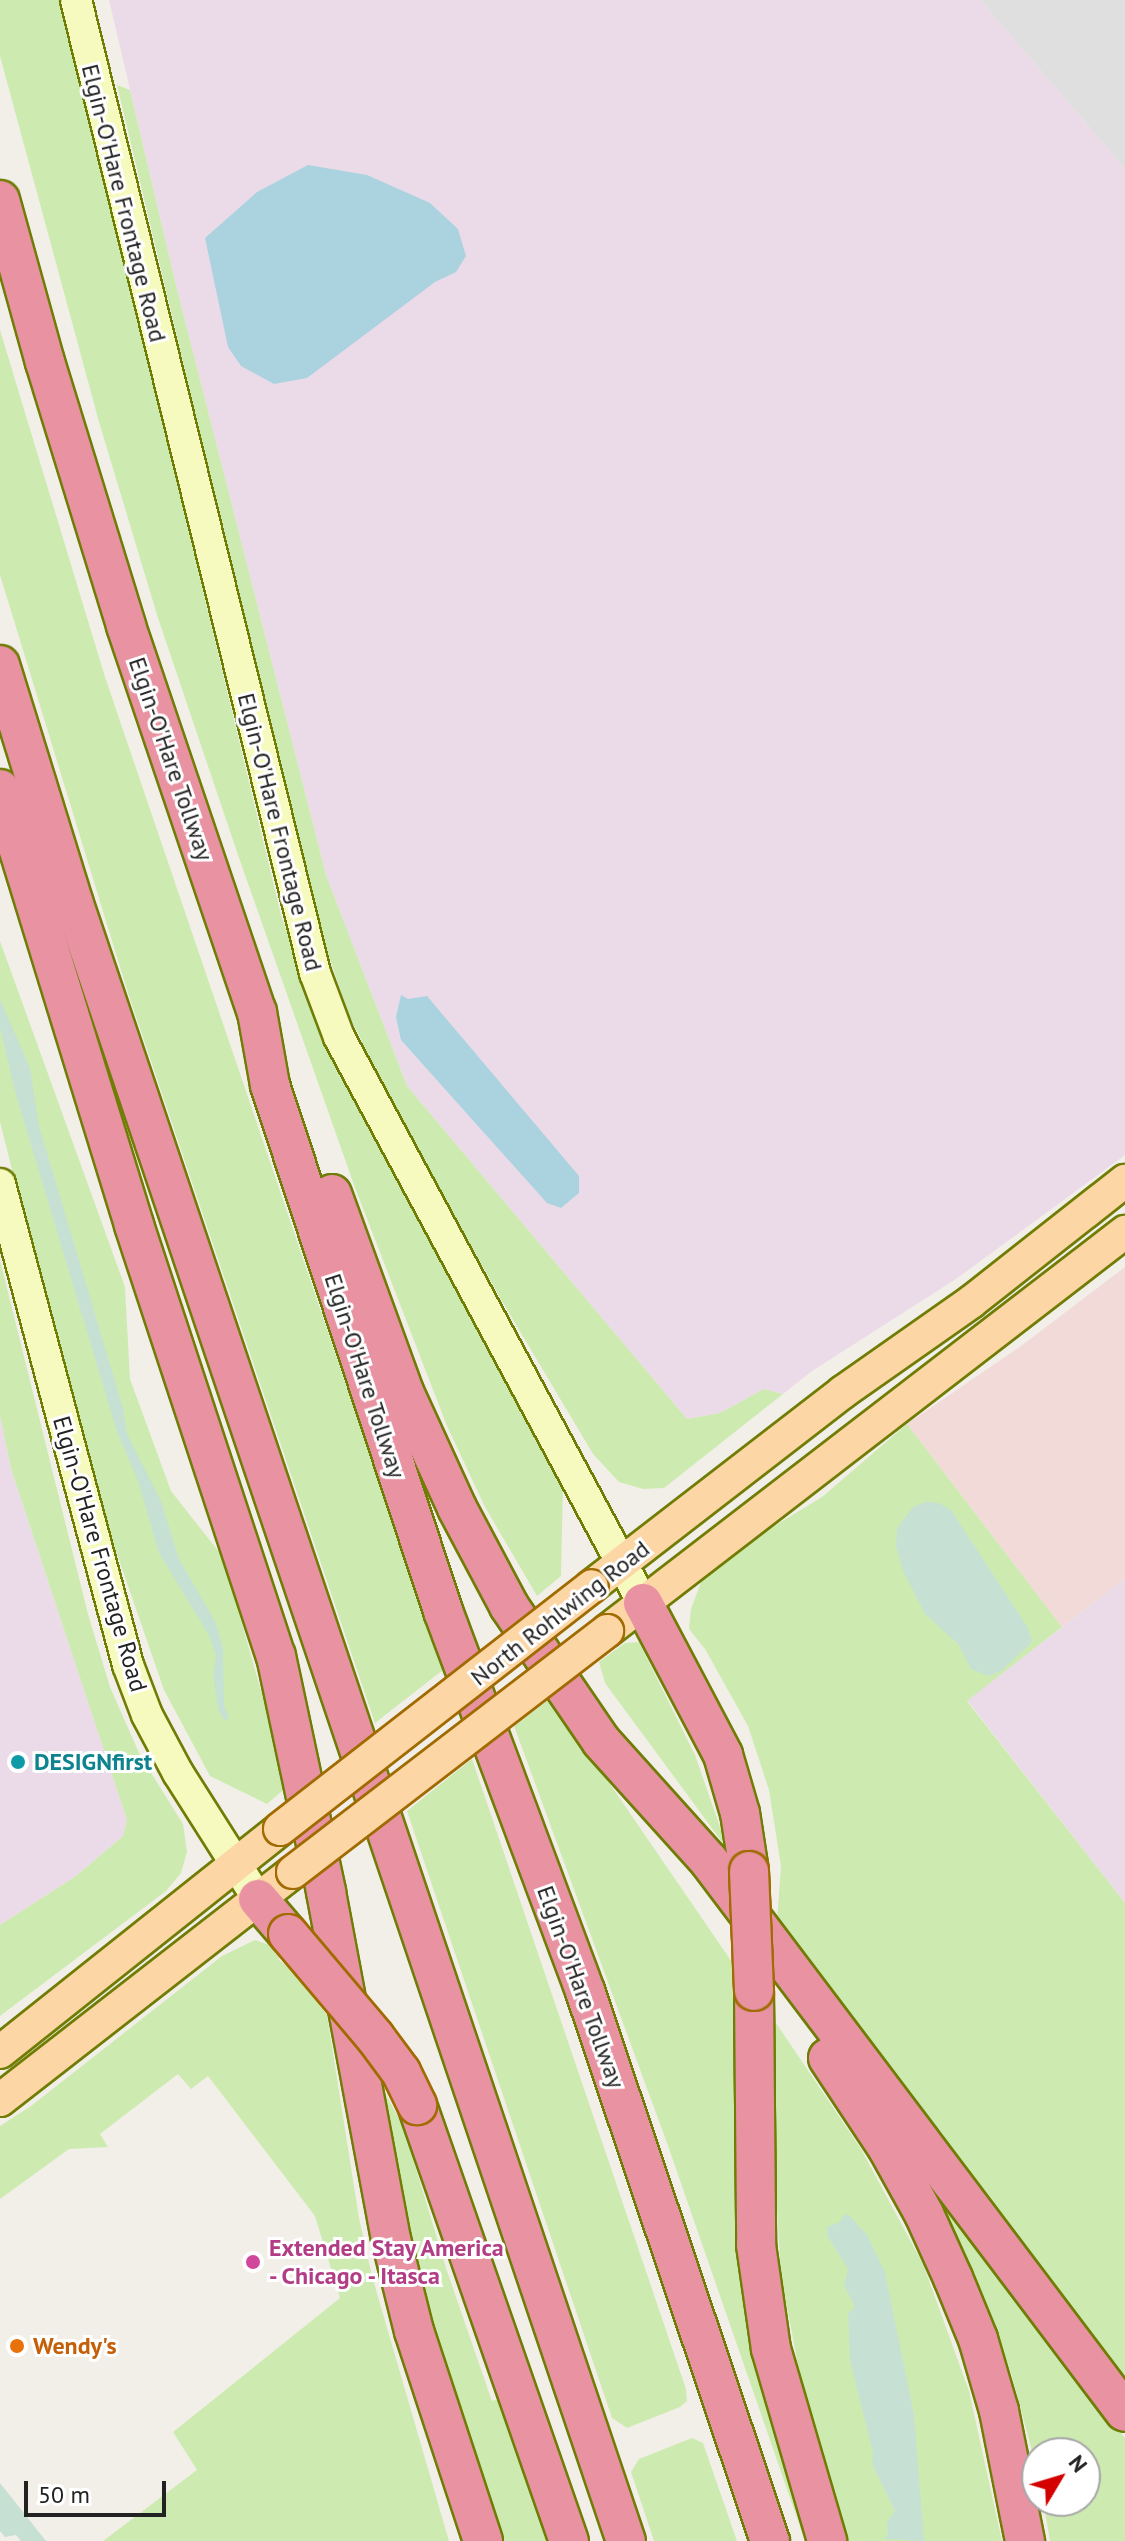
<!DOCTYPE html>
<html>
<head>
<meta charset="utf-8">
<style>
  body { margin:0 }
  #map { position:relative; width:1125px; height:2541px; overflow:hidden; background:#f2efe9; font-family:"PT Sans",sans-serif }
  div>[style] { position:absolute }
  .residential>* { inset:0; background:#e0dfdf }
  .commercial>* { inset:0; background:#f2dad9 }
  .industrial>* { inset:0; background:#ebdbe8 }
  .grass>* { inset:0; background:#cdebb0 }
  .wetland>* { inset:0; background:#c6e0d4 }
  .water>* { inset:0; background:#aad3df }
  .roads { filter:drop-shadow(2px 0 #707d05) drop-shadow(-2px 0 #707d05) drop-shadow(0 2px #707d05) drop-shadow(0 -2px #707d05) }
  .secondary>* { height:30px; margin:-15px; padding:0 15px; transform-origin:15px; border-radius:15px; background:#f7fabf }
  .primary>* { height:32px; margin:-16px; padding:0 16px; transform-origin:16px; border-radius:16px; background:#fcd6a4 }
  .highway>* { height:38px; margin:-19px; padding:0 19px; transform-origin:19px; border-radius:19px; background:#e892a2 }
  .bridges { filter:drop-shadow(2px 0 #a06b00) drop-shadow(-2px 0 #a06b00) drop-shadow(0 2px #a06b00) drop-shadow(0 -2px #a06b00) }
  .primary-bridge>* { height:32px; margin:-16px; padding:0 16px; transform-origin:16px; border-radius:16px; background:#fcd6a4 }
  .highway-bridge>* { height:38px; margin:-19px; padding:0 19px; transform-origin:19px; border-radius:19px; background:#e892a2 }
  .dots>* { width:22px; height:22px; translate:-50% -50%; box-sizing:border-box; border:4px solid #fff; border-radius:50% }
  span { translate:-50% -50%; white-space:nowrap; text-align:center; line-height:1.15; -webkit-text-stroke:6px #fff; paint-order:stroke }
  .street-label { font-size:24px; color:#222 }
  .culture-label { font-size:24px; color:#0d838f; font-weight:700 }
  .left { translate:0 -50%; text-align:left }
  .hotel-label { font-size:24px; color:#b23c85; font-weight:700 }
  .food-label { font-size:24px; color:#c56008; font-weight:700 }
  .north { position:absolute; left:1021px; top:2437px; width:80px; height:80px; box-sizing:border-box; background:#fff; border:2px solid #a7a7a7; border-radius:50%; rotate:52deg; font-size:22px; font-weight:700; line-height:32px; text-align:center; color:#222 }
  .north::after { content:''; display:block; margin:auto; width:28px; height:36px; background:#d40000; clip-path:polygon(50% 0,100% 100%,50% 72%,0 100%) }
  .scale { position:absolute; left:24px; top:2481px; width:142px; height:36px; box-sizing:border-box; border:4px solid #222; border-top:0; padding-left:10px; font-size:24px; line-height:28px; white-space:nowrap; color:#222; -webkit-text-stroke:6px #fff; paint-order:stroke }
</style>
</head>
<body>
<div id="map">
  <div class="residential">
    <div style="clip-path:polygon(980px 0,1125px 0,1125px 169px)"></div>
  </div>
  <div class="commercial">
    <div style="clip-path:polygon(1125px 1267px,1125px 1579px,1062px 1627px,907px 1424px,1021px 1346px)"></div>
  </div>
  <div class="industrial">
    <div style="clip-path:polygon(109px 0,980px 0,1125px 169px,1125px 1155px,956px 1279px,812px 1371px,783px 1394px,764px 1389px,720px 1413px,687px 1419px,407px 1086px,326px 875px,176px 285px)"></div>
    <div style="clip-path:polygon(0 1415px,11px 1469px,127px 1820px,123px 1836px,76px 1876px,0 1925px)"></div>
    <div style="clip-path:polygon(1125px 1579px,1125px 1903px,967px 1700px)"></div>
  </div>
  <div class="grass">
    <div style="clip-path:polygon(0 0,61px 0,281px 915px,316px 1018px,337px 1065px,563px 1484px,561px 1576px,537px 1596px,485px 1507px,447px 1426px,354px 1185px,238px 855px,158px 618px,99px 422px,0 56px)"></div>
    <div style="clip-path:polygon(117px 85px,130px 90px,176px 285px,326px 875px,407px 1086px,687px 1419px,720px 1413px,764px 1389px,783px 1394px,664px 1488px,643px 1489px,619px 1482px,593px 1454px,499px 1296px,387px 1093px,349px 1015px,314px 913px)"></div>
    <div style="clip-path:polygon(0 330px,105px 677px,443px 1670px,375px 1723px,128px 993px,0 575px)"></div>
    <div style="clip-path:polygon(0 941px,125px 1287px,130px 1379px,171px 1491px,223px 1557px,288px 1786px,267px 1804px,210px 1776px,164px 1690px,87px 1467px,0 1122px)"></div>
    <div style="clip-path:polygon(0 1260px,88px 1614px,110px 1687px,140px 1755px,183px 1824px,187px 1852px,181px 1873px,166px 1891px,0 2016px,0 1925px,76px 1876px,123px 1836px,127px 1820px,11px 1469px,0 1415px)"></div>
    <div style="clip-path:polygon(907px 1424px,1062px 1627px,967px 1701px,1125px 1903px,1125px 2377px,777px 1921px,781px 1866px,769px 1790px,748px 1726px,705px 1649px,689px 1629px,691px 1609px,704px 1574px,735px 1550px,822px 1497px)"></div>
    <div style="clip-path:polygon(639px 1642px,695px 1755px,728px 1850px,605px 1683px,599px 1662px,625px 1643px)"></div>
    <div style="clip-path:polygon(551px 1698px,734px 1965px,734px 2063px,746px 2260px,812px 2541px,805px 2541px,667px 2143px,514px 1726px)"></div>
    <div style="clip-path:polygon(472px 1759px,686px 2389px,687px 2401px,680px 2407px,627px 2428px,612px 2418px,407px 1811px)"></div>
    <div style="clip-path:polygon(255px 1940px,278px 1948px,279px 1960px,293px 1971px,327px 2015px,359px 2218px,372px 2276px,449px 2541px,103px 2541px,197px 2470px,173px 2432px,340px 2298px,315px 2216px,208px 2076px,191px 2089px,178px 2074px,100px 2134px,108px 2147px,69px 2149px,0 2199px,0 2126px,31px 2106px,222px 1956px)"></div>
    <div style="clip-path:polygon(774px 2020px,861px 2149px,923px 2264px,969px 2391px,1002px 2541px,846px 2541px,800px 2376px,781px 2274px,774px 2160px)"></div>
    <div style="clip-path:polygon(378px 2080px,403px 2126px,447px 2271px,492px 2401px,499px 2399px,551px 2541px,501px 2541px,419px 2292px)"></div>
    <div style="clip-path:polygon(922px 2165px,1125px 2438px,1125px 2541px,1050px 2541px,1043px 2501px,1085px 2501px,1085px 2453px,1037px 2453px,1037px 2470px,1012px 2376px,989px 2309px)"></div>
    <div style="clip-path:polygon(692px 2438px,703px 2443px,737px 2541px,654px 2541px,631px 2472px,639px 2459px)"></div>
  </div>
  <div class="wetland">
    <div style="clip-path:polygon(0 999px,30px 1068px,39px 1126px,123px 1408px,127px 1434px,161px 1501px,179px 1559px,216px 1623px,223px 1649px,224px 1705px,229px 1718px,225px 1721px,218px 1709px,213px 1673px,216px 1656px,209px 1635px,159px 1553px,138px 1481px,117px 1432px,16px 1095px,0 1028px)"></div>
    <div style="clip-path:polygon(925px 1502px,939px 1503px,951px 1510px,1028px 1628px,1032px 1641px,1028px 1646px,1001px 1671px,989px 1676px,971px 1669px,958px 1644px,925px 1614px,903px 1571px,896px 1546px,897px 1528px,913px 1507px)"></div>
    <div style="clip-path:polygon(848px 2214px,867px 2235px,885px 2272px,914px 2415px,924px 2541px,884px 2539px,888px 2534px,887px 2522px,895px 2511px,872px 2464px,873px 2453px,850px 2360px,848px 2314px,855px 2307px,844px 2285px,848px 2269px,828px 2237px,827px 2227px,840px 2222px,843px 2216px)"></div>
    <div style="clip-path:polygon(0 2483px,46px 2541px,21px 2541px,16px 2535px,5px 2537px,0 2531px)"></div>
  </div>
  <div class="water">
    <div style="clip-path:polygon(308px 165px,367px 175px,430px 203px,458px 229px,466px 256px,456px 272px,435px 282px,307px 378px,274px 384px,241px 366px,228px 347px,205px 238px,257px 192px)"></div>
    <div style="clip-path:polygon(401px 995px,408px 999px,427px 996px,579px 1176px,579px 1193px,561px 1208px,547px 1203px,401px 1040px,396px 1017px)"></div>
  </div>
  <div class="roads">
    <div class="secondary">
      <div style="left:76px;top:0;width:1002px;rotate:76.2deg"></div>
      <div style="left:315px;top:973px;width:68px;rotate:69.4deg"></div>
      <div style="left:339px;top:1037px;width:642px;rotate:61.76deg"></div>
      <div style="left:0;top:1184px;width:498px;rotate:75.1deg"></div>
      <div style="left:128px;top:1665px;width:53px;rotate:69.2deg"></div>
      <div style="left:147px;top:1715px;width:66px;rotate:61.9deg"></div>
      <div style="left:178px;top:1773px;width:149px;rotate:57.6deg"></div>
    </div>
    <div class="primary">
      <div style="left:592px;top:1586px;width:317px;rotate:-37.7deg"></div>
      <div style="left:843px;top:1392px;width:156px;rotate:-35.1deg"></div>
      <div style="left:971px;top:1302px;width:196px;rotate:-38.2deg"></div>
      <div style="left:607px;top:1631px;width:654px;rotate:-37.61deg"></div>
      <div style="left:0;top:2052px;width:358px;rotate:-38.5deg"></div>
      <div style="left:0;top:2100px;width:371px;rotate:-37.9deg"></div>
    </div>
    <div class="highway">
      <div style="left:0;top:200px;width:168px;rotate:74.5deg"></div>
      <div style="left:45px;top:362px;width:276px;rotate:72.9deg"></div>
      <div style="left:126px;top:626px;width:408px;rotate:71.3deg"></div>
      <div style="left:257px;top:1012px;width:74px;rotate:79.9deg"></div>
      <div style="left:270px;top:1085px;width:554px;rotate:71.79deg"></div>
      <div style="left:443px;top:1611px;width:406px;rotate:69.5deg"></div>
      <div style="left:585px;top:1991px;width:580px;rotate:71.41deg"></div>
      <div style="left:0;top:665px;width:247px;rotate:72.8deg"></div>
      <div style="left:73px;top:901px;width:1731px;rotate:71.37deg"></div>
      <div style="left:0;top:789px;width:456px;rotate:72.9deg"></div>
      <div style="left:134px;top:1225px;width:454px;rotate:71.8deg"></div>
      <div style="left:276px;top:1656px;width:241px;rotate:78deg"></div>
      <div style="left:326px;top:1892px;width:353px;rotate:79.4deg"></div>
      <div style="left:391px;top:2239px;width:95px;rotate:76deg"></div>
      <div style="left:414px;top:2331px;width:221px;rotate:71.8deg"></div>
      <div style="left:332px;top:1194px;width:211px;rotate:70deg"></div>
      <div style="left:404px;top:1392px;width:128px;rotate:65.4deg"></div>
      <div style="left:457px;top:1508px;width:111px;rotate:62deg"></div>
      <div style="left:509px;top:1606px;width:163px;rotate:55.7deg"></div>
      <div style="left:601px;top:1741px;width:161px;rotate:48deg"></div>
      <div style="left:709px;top:1861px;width:690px;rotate:52.95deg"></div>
      <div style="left:643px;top:1603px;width:172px;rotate:62.2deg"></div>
      <div style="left:723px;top:1755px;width:60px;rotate:73.7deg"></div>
      <div style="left:740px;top:1813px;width:59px;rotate:81.2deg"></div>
      <div style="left:258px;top:1899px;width:46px;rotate:49.4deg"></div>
      <div style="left:754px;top:1991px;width:254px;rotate:89.5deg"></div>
      <div style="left:756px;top:2245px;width:105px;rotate:81.8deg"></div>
      <div style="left:771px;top:2349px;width:200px;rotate:73.7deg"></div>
      <div style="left:828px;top:2058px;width:107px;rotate:56.5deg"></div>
      <div style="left:887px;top:2147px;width:77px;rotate:61.1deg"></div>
      <div style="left:924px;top:2214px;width:70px;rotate:65.6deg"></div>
      <div style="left:953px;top:2278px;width:66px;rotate:67.7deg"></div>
      <div style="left:978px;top:2339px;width:75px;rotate:73.7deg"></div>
      <div style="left:999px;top:2411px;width:133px;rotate:78.7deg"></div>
      <div style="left:417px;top:2105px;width:462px;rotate:70.8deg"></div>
    </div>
  </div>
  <div class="bridges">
    <div class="primary-bridge">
      <div style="left:280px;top:1829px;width:395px;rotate:-37.9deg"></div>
      <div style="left:293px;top:1872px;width:396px;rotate:-37.5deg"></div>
    </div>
    <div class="highway-bridge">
      <div style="left:749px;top:1871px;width:120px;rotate:87.6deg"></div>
      <div style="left:288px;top:1934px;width:135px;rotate:49.8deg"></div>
      <div style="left:375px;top:2037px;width:44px;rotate:53.4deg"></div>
      <div style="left:401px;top:2072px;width:37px;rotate:64deg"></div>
    </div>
  </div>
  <div class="dots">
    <div style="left:18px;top:1762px;background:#0f9aa8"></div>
    <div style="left:253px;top:2262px;background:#d1479c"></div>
    <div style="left:17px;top:2346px;background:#e8710a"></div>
  </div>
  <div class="street-label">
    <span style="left:124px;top:203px;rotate:76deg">Elgin-O'Hare Frontage Road</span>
    <span style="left:171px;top:759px;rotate:71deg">Elgin-O'Hare Tollway</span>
    <span style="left:280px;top:832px;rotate:76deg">Elgin-O'Hare Frontage Road</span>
    <span style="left:365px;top:1376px;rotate:72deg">Elgin-O'Hare Tollway</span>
    <span style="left:100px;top:1554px;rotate:74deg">Elgin-O'Hare Frontage Road</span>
    <span style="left:560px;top:1613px;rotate:-38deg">North Rohlwing Road</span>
    <span style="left:581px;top:1987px;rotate:70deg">Elgin-O'Hare Tollway</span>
  </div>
  <div class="culture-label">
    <span class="left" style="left:34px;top:1762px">DESIGNfirst</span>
  </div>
  <div class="hotel-label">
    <span class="left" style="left:269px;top:2262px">Extended Stay America<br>- Chicago - Itasca</span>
  </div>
  <div class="food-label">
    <span class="left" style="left:33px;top:2346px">Wendy's</span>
  </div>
  <div class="north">N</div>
  <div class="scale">50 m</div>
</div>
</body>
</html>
